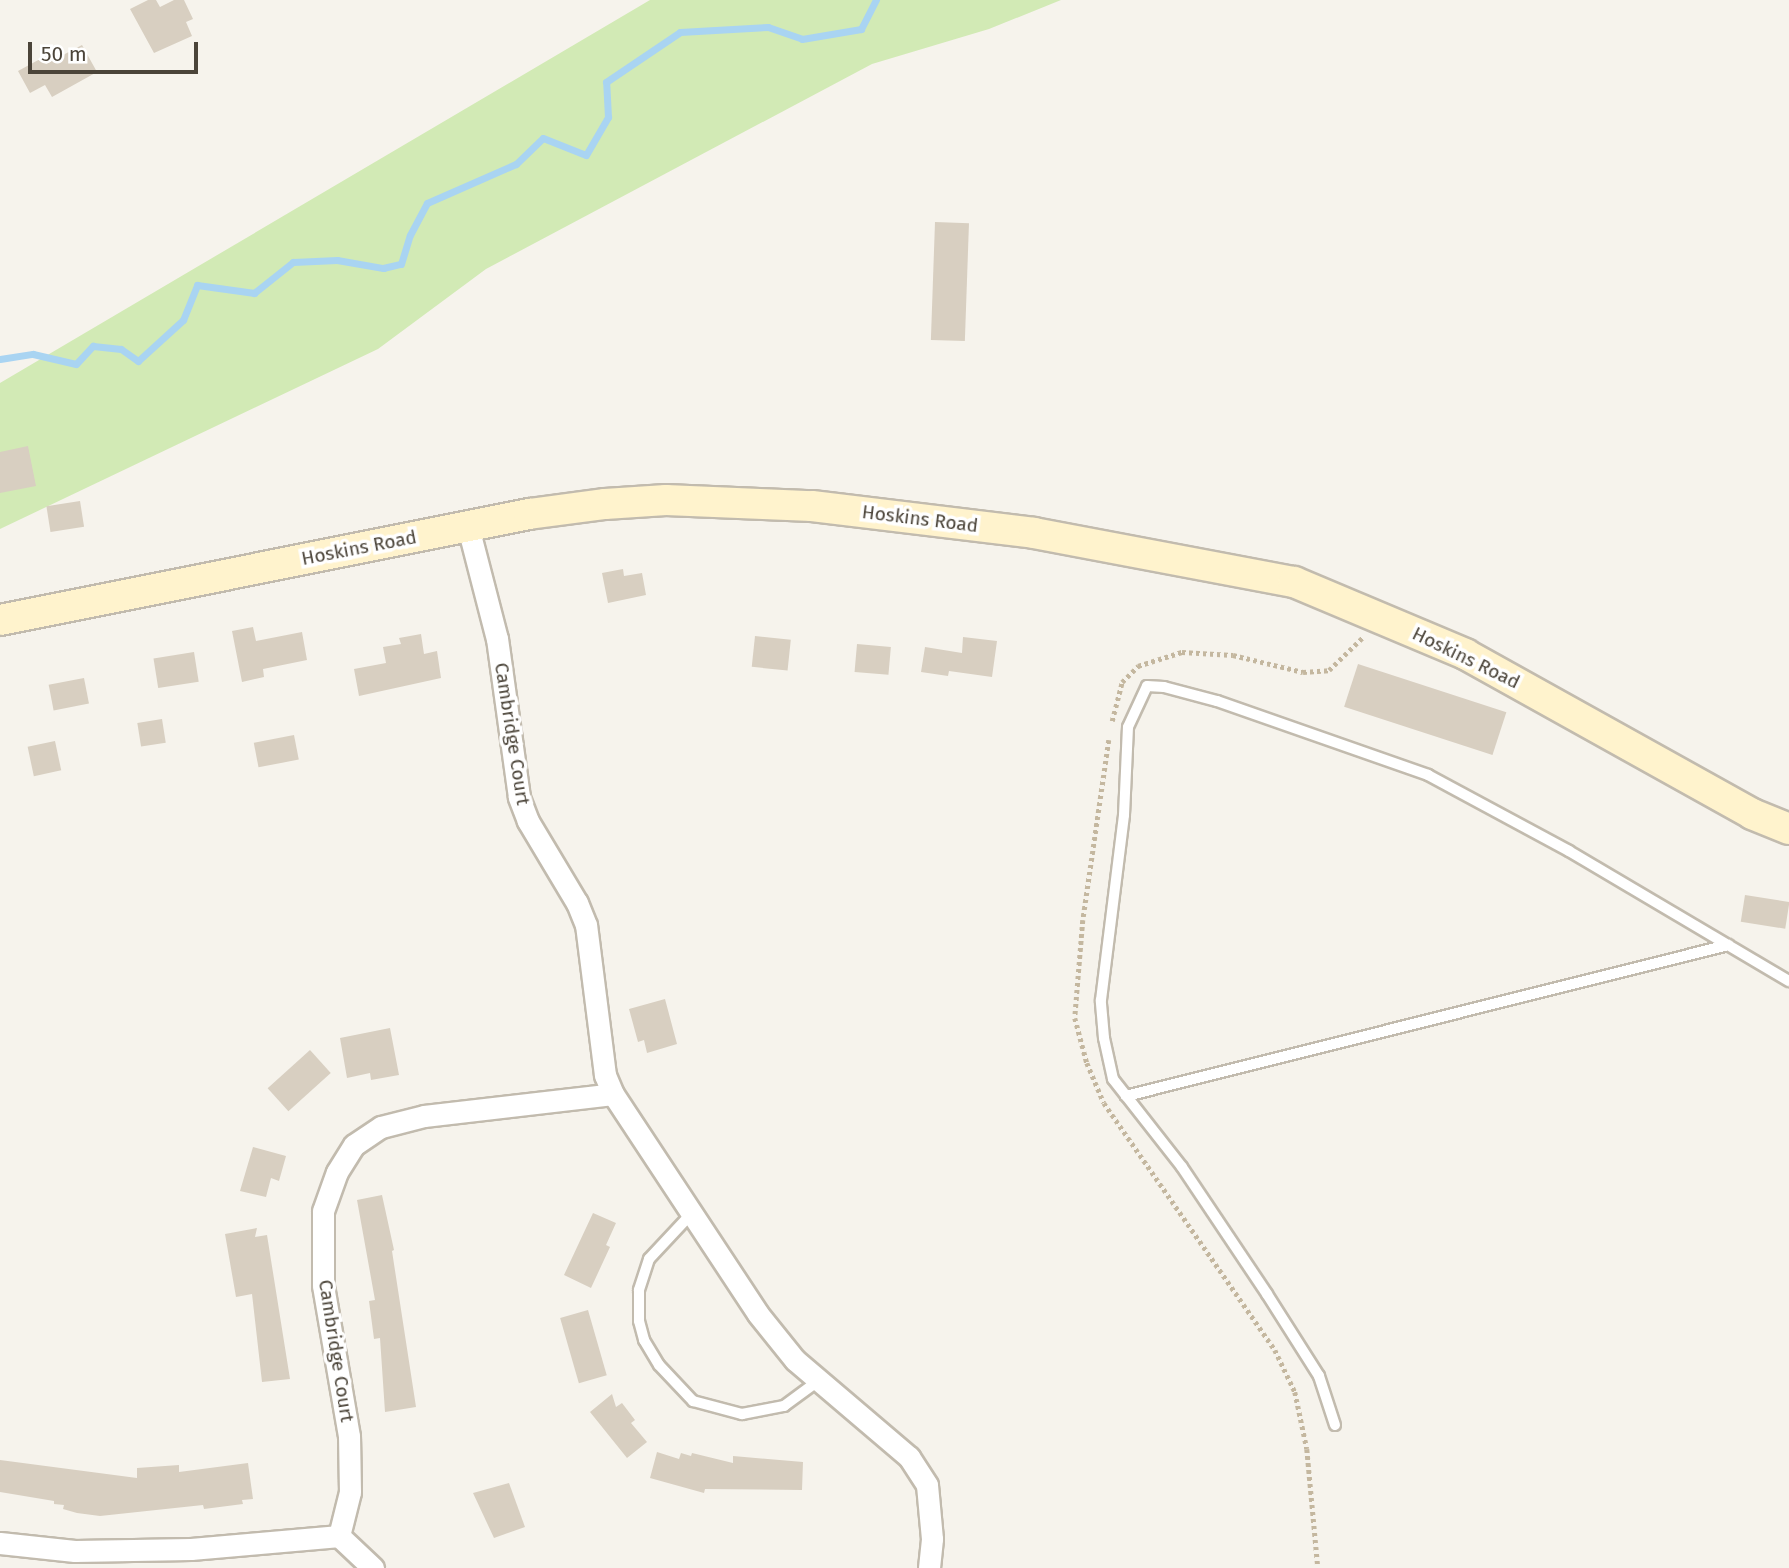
<!DOCTYPE html>
<html>
<head>
<meta charset="utf-8">
<style>
  body { margin:0 }
  #map { position:relative; width:1789px; height:1568px; overflow:hidden; background:#f6f3ec; font-family:"Fira Sans",sans-serif }
  div>[style] { position:absolute }
  .green>* { inset:0; background:#d2eab5 }
  .stream>* { height:7px; margin:-3.5px; padding:0 3.5px; transform-origin:3.5px; border-radius:3.5px; background:#a9d4f2 }
  .building>* { inset:0; background:#d8cfc1; transform-origin:0 0 }
  .path>* { height:4.5px; margin-top:-2.25px; transform-origin:0; background:repeating-linear-gradient(90deg,#c4b79f 0 3.5px,transparent 0 7px) }
  .roads { filter:drop-shadow(2px 0 #c2bbae) drop-shadow(-2px 0 #c2bbae) drop-shadow(0 2px #c2bbae) drop-shadow(0 -2px #c2bbae) }
  .lane>* { height:10px; margin:-5px; padding:0 5px; transform-origin:5px; border-radius:5px; background:#fff }
  .street>* { height:21px; margin:-10.5px; padding:0 10.5px; transform-origin:10.5px; border-radius:10.5px; background:#fff }
  .secondary>* { height:30px; margin:-15px; padding:0 15px; transform-origin:15px; border-radius:15px; background:#fff3cd }
  span { translate:-50% -50%; white-space:nowrap; text-align:center; line-height:1.15; -webkit-text-stroke:7px #fff; paint-order:stroke }
  .street-label { font-size:19px; color:#4b4439 }
  .scale { position:absolute; left:28px; top:42px; width:170px; height:32px; box-sizing:border-box; border:4px solid #4b4439; border-top:0; padding-left:9px; font-size:21px; line-height:24px; white-space:nowrap; color:#4b4439; -webkit-text-stroke:5px #fff; paint-order:stroke }
</style>
</head>
<body>
<div id="map">
  <div class="green">
    <div style="clip-path:polygon(650px 0,1061px 0,989px 29px,872px 64px,486px 269px,378px 349px,0 529px,0 383px)"></div>
  </div>
  <div class="stream">
    <div style="left:0;top:359px;width:33px;rotate:-9deg"></div>
    <div style="left:33px;top:354px;width:44px;rotate:13.1deg"></div>
    <div style="left:76px;top:364px;width:25px;rotate:-47deg"></div>
    <div style="left:93px;top:346px;width:28px;rotate:6deg"></div>
    <div style="left:121px;top:349px;width:21px;rotate:35deg"></div>
    <div style="left:138px;top:361px;width:61px;rotate:-42.3deg"></div>
    <div style="left:183px;top:320px;width:38px;rotate:-68deg"></div>
    <div style="left:197px;top:285px;width:58px;rotate:8deg"></div>
    <div style="left:254px;top:293px;width:50px;rotate:-38.5deg"></div>
    <div style="left:293px;top:262px;width:44px;rotate:-2.6deg"></div>
    <div style="left:337px;top:260px;width:47px;rotate:9.9deg"></div>
    <div style="left:383px;top:268px;width:18px;rotate:-13deg"></div>
    <div style="left:401px;top:264px;width:30px;rotate:-73deg"></div>
    <div style="left:410px;top:235px;width:36px;rotate:-62deg"></div>
    <div style="left:427px;top:203px;width:97px;rotate:-23.7deg"></div>
    <div style="left:516px;top:164px;width:37px;rotate:-44deg"></div>
    <div style="left:543px;top:138px;width:46px;rotate:21.6deg"></div>
    <div style="left:586px;top:155px;width:44px;rotate:-59.9deg"></div>
    <div style="left:608px;top:117px;width:35px;rotate:-93deg"></div>
    <div style="left:606px;top:82px;width:89px;rotate:-34deg"></div>
    <div style="left:680px;top:32px;width:88px;rotate:-3.3deg"></div>
    <div style="left:768px;top:27px;width:36px;rotate:19deg"></div>
    <div style="left:802px;top:39px;width:60px;rotate:-9.6deg"></div>
    <div style="left:861px;top:29px;width:33px;rotate:-63deg"></div>
  </div>
  <div class="building">
    <div style="clip-path:polygon(148px 0,156px 0,160px 7px,174px 0,184px 0,193px 19px,186px 22px,192px 36px,154px 53px,130px 9px)"></div>
    <div style="clip-path:polygon(82px 45px,97px 72px,52px 97px,45px 85px,30px 93px,18px 71px,42px 58px,46px 64px)"></div>
    <div style="left:935px;top:222px;width:34px;height:118px;rotate:2deg"></div>
    <div style="clip-path:polygon(28px 446px,36px 486px,0 493px,0 452px)"></div>
    <div style="left:80px;top:501px;width:26px;height:34px;rotate:81deg"></div>
    <div style="clip-path:polygon(623px 569px,624px 576px,642px 573px,646px 595px,608px 603px,602px 573px)"></div>
    <div style="clip-path:polygon(253px 627px,256px 641px,302px 632px,307px 660px,263px 669px,264px 677px,242px 682px,232px 631px)"></div>
    <div style="clip-path:polygon(421px 634px,424px 654px,437px 651px,441px 678px,359px 696px,354px 669px,386px 663px,383px 647px,401px 644px,399px 638px)"></div>
    <div style="left:755px;top:636px;width:36px;height:31px;rotate:6deg"></div>
    <div style="clip-path:polygon(963px 637px,997px 641px,992px 677px,949px 671px,948px 676px,921px 672px,925px 647px,962px 653px)"></div>
    <div style="left:857px;top:644px;width:34px;height:28px;rotate:5deg"></div>
    <div style="left:194px;top:652px;width:30px;height:41px;rotate:81deg"></div>
    <div style="left:1358px;top:664px;width:156px;height:45px;rotate:18deg"></div>
    <div style="left:84px;top:678px;width:26px;height:36px;rotate:79deg"></div>
    <div style="left:162px;top:719px;width:24px;height:25px;rotate:81deg"></div>
    <div style="left:294px;top:735px;width:25px;height:41px;rotate:79deg"></div>
    <div style="left:55px;top:741px;width:30px;height:28px;rotate:78deg"></div>
    <div style="left:1745px;top:895px;width:45px;height:27px;rotate:9deg"></div>
    <div style="clip-path:polygon(665px 999px,677px 1044px,647px 1053px,644px 1040px,638px 1042px,629px 1009px)"></div>
    <div style="clip-path:polygon(390px 1028px,399px 1075px,371px 1080px,370px 1073px,347px 1078px,340px 1038px)"></div>
    <div style="left:310px;top:1050px;width:31px;height:57px;rotate:48deg"></div>
    <div style="clip-path:polygon(253px 1147px,286px 1156px,279px 1181px,271px 1178px,266px 1197px,240px 1191px)"></div>
    <div style="clip-path:polygon(382px 1195px,394px 1250px,392px 1251px,416px 1407px,385px 1412px,380px 1338px,374px 1339px,369px 1301px,375px 1300px,357px 1200px)"></div>
    <div style="clip-path:polygon(593px 1213px,616px 1223px,606px 1245px,610px 1247px,591px 1288px,564px 1275px)"></div>
    <div style="clip-path:polygon(257px 1228px,255px 1237px,267px 1235px,290px 1379px,262px 1382px,252px 1294px,236px 1297px,225px 1234px)"></div>
    <div style="left:588px;top:1310px;width:68px;height:29px;rotate:74deg"></div>
    <div style="clip-path:polygon(612px 1394px,616px 1407px,622px 1403px,635px 1420px,631px 1423px,647px 1442px,627px 1458px,590px 1412px)"></div>
    <div style="clip-path:polygon(657px 1452px,679px 1459px,681px 1453px,691px 1456px,692px 1453px,733px 1463px,733px 1456px,803px 1462px,802px 1490px,705px 1489px,704px 1493px,650px 1478px)"></div>
    <div style="clip-path:polygon(0 1460px,137px 1478px,137px 1468px,179px 1465px,179px 1472px,248px 1463px,253px 1499px,242px 1500px,243px 1504px,204px 1509px,203px 1505px,100px 1516px,77px 1513px,63px 1509px,64px 1505px,54px 1504px,54px 1501px,0 1492px)"></div>
    <div style="clip-path:polygon(509px 1483px,525px 1527px,494px 1538px,473px 1493px)"></div>
  </div>
  <div class="path">
    <div style="left:1112px;top:721px;width:40px;rotate:-75.6deg"></div>
    <div style="left:1122px;top:682px;width:23px;rotate:-45deg"></div>
    <div style="left:1138px;top:666px;width:46px;rotate:-17.7deg"></div>
    <div style="left:1182px;top:652px;width:51px;rotate:3.4deg"></div>
    <div style="left:1233px;top:655px;width:72px;rotate:13.7deg"></div>
    <div style="left:1303px;top:672px;width:26px;rotate:-4deg"></div>
    <div style="left:1329px;top:670px;width:47px;rotate:-44.1deg"></div>
    <div style="left:1109px;top:740px;width:182px;rotate:98.2deg"></div>
    <div style="left:1083px;top:920px;width:98px;rotate:94.7deg"></div>
    <div style="left:1075px;top:1018px;width:47px;rotate:75.1deg"></div>
    <div style="left:1087px;top:1063px;width:43px;rotate:67deg"></div>
    <div style="left:1104px;top:1103px;width:300px;rotate:55.3deg"></div>
    <div style="left:1275px;top:1350px;width:47px;rotate:64.5deg"></div>
    <div style="left:1295px;top:1392px;width:58px;rotate:78.1deg"></div>
    <div style="left:1307px;top:1449px;width:120px;rotate:84.7deg"></div>
  </div>
  <div class="roads">
    <div class="lane">
      <div style="left:1126px;top:1096px;width:621px;rotate:-14.08deg"></div>
      <div style="left:692px;top:1213px;width:63px;rotate:133.1deg"></div>
      <div style="left:649px;top:1259px;width:33px;rotate:108deg"></div>
      <div style="left:639px;top:1290px;width:31px;rotate:90deg"></div>
      <div style="left:639px;top:1321px;width:20px;rotate:75deg"></div>
      <div style="left:644px;top:1340px;width:29px;rotate:59deg"></div>
      <div style="left:659px;top:1365px;width:50px;rotate:46.6deg"></div>
      <div style="left:693px;top:1401px;width:51px;rotate:14.9deg"></div>
      <div style="left:742px;top:1414px;width:43px;rotate:-10.8deg"></div>
      <div style="left:784px;top:1406px;width:42px;rotate:-36.3deg"></div>
      <div style="left:1335px;top:1425px;width:52px;rotate:-108.1deg"></div>
      <div style="left:1319px;top:1376px;width:97px;rotate:-122.4deg"></div>
      <div style="left:1267px;top:1294px;width:153px;rotate:-123.8deg"></div>
      <div style="left:1182px;top:1167px;width:112px;rotate:-128.1deg"></div>
      <div style="left:1113px;top:1079px;width:42px;rotate:-102.4deg"></div>
      <div style="left:1104px;top:1038px;width:38px;rotate:-95deg"></div>
      <div style="left:1101px;top:1000px;width:186px;rotate:-82.9deg"></div>
      <div style="left:1124px;top:815px;width:88px;rotate:-87.4deg"></div>
      <div style="left:1128px;top:727px;width:45px;rotate:-65.1deg"></div>
      <div style="left:1147px;top:686px;width:17px;rotate:3deg"></div>
      <div style="left:1164px;top:687px;width:55px;rotate:14.8deg"></div>
      <div style="left:1217px;top:701px;width:224px;rotate:19.3deg"></div>
      <div style="left:1428px;top:775px;width:160px;rotate:28.3deg"></div>
      <div style="left:1569px;top:851px;width:256px;rotate:30.6deg"></div>
    </div>
    <div class="street">
      <div style="left:613px;top:1094px;width:263px;rotate:56.6deg"></div>
      <div style="left:758px;top:1314px;width:59px;rotate:51.2deg"></div>
      <div style="left:795px;top:1360px;width:150px;rotate:40.4deg"></div>
      <div style="left:909px;top:1457px;width:33px;rotate:57deg"></div>
      <div style="left:927px;top:1485px;width:54px;rotate:84.7deg"></div>
      <div style="left:932px;top:1539px;width:29px;rotate:96deg"></div>
      <div style="left:339px;top:1536px;width:45px;rotate:-76deg"></div>
      <div style="left:350px;top:1492px;width:56px;rotate:-91deg"></div>
      <div style="left:349px;top:1436px;width:153px;rotate:-99.8deg"></div>
      <div style="left:323px;top:1285px;width:74px;rotate:-90deg"></div>
      <div style="left:323px;top:1211px;width:41px;rotate:-70.3deg"></div>
      <div style="left:337px;top:1172px;width:32px;rotate:-58deg"></div>
      <div style="left:354px;top:1145px;width:32px;rotate:-34deg"></div>
      <div style="left:381px;top:1127px;width:44px;rotate:-14.3deg"></div>
      <div style="left:424px;top:1116px;width:190px;rotate:-6.6deg"></div>
      <div style="left:613px;top:1094px;width:21px;rotate:-113deg"></div>
      <div style="left:605px;top:1075px;width:151px;rotate:-97.2deg"></div>
      <div style="left:586px;top:925px;width:24px;rotate:-112deg"></div>
      <div style="left:577px;top:903px;width:96px;rotate:-120.9deg"></div>
      <div style="left:528px;top:821px;width:26px;rotate:-111deg"></div>
      <div style="left:519px;top:797px;width:160px;rotate:-97.9deg"></div>
      <div style="left:497px;top:639px;width:116px;rotate:-104.5deg"></div>
      <div style="left:0;top:1543px;width:75px;rotate:6.1deg"></div>
      <div style="left:75px;top:1551px;width:116px;rotate:-1deg"></div>
      <div style="left:191px;top:1549px;width:149px;rotate:-5deg"></div>
      <div style="left:339px;top:1536px;width:47px;rotate:43.3deg"></div>
    </div>
    <div class="secondary">
      <div style="left:0;top:620px;width:540px;rotate:-11.33deg"></div>
      <div style="left:529px;top:514px;width:77px;rotate:-7.5deg"></div>
      <div style="left:605px;top:504px;width:61px;rotate:-3.8deg"></div>
      <div style="left:666px;top:500px;width:146px;rotate:2.4deg"></div>
      <div style="left:812px;top:506px;width:224px;rotate:6.9deg"></div>
      <div style="left:1034px;top:533px;width:265px;rotate:10.7deg"></div>
      <div style="left:1294px;top:582px;width:186px;rotate:22.8deg"></div>
      <div style="left:1465px;top:654px;width:329px;rotate:29.1deg"></div>
      <div style="left:1752px;top:814px;width:40px;rotate:22deg"></div>
    </div>
  </div>
  <div class="street-label">
    <span style="left:920px;top:519px;rotate:7deg">Hoskins Road</span>
    <span style="left:359px;top:548px;rotate:-11deg">Hoskins Road</span>
    <span style="left:1466px;top:658px;rotate:26deg">Hoskins Road</span>
    <span style="left:512px;top:734px;rotate:81deg">Cambridge Court</span>
    <span style="left:336px;top:1351px;rotate:81deg">Cambridge Court</span>
  </div>
  <div class="scale">50 m</div>
</div>
</body>
</html>
